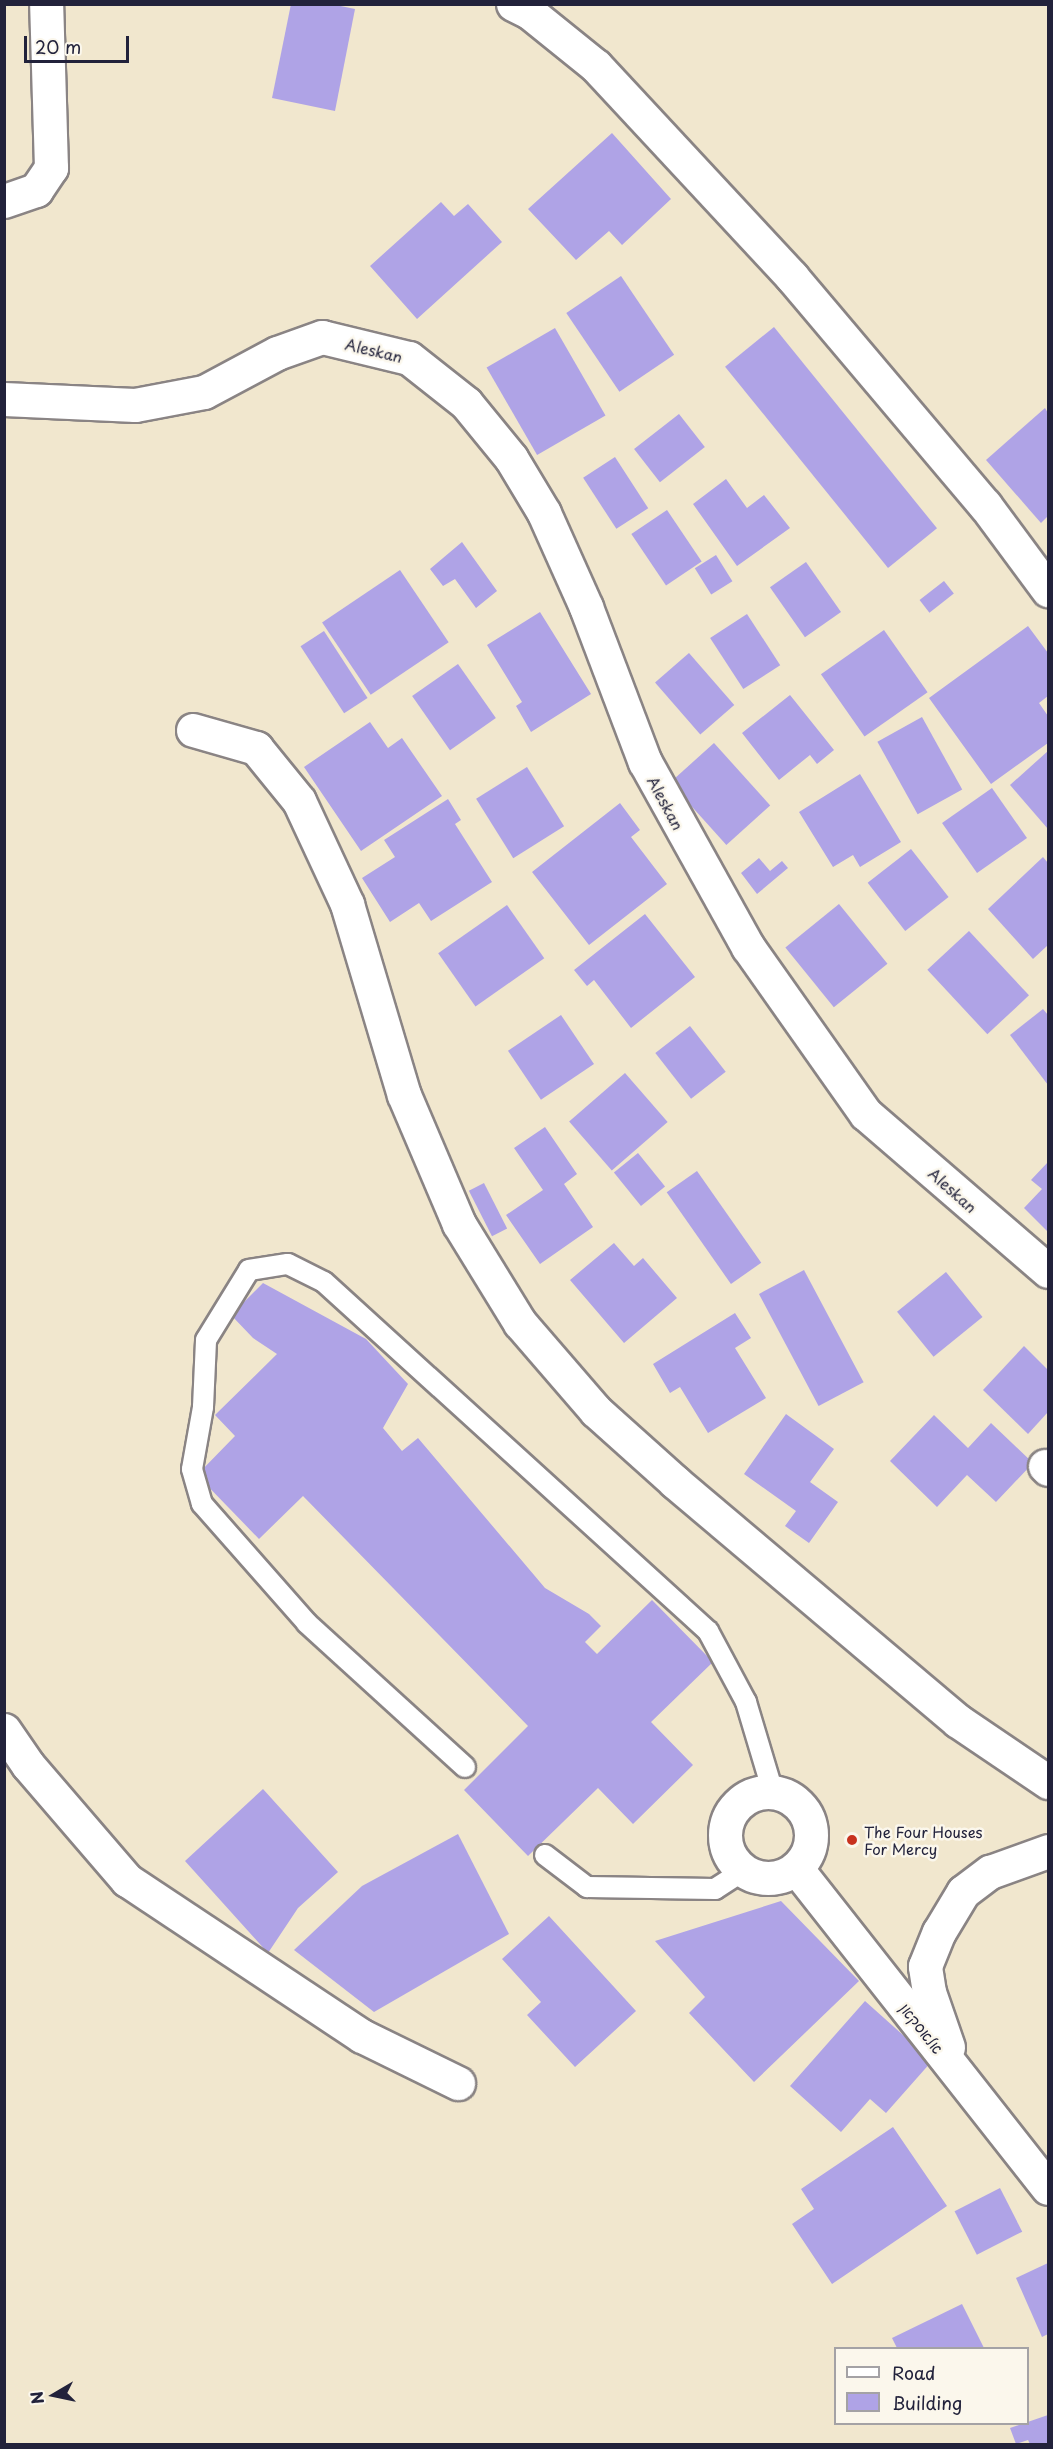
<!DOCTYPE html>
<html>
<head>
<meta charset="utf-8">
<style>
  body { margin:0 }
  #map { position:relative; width:1053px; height:2449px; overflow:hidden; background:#f1e7ce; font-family:"Playpen Sans","Playpen Sans Hebrew",sans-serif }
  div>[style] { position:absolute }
  .building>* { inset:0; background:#afa3e6; transform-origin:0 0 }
  .roads { filter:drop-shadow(2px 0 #8a8484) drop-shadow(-2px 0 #8a8484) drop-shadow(0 2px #8a8484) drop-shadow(0 -2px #8a8484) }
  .service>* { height:20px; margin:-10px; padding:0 10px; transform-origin:10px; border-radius:10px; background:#fff }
  .minor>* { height:33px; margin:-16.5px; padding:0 16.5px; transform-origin:16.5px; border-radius:16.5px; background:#fff }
  .minor>.ring { margin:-16.5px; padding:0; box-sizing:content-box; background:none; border:33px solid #fff; border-radius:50% }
  .dots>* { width:16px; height:16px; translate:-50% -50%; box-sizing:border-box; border:3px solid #fbf7ec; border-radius:50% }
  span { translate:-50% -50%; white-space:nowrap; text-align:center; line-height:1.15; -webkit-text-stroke:5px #fbf7ec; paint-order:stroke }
  .street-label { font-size:15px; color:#22223b }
  .poi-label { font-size:15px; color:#22223b }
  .left { translate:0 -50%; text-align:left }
  .frame { position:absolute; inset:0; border:6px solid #22223b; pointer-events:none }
  .legend { position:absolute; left:834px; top:2347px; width:195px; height:78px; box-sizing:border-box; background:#fbf7ec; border:2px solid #a4a2a5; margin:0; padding:8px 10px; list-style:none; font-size:18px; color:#22223b }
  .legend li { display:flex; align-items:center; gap:12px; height:30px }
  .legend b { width:30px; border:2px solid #a4a2a5 }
  .north { position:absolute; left:24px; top:2365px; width:60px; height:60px; -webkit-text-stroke:4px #fbf7ec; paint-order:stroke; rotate:261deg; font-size:16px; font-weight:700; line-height:24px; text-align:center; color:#22223b }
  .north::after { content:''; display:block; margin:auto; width:21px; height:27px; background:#22223b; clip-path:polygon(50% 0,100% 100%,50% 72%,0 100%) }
  .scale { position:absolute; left:24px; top:36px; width:105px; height:27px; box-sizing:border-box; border:3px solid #22223b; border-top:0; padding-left:8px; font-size:18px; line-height:21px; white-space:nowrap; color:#22223b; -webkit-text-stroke:4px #fbf7ec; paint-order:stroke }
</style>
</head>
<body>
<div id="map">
  <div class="building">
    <div style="clip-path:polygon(291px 4px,331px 4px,355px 9px,335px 111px,272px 98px)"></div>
    <div style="clip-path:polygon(612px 133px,671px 199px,622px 245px,609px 231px,576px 260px,528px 209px)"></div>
    <div style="clip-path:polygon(441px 202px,454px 216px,468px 204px,502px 242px,417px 319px,370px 266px)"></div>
    <div style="left:621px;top:276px;width:95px;height:66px;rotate:56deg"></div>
    <div style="left:774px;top:327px;width:259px;height:63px;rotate:51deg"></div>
    <div style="left:555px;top:328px;width:101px;height:79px;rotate:60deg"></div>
    <div style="clip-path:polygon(1045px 408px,1048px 413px,1048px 516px,1041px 523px,986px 460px)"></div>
    <div style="left:679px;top:414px;width:42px;height:57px;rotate:52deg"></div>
    <div style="left:615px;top:457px;width:61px;height:38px;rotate:57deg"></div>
    <div style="clip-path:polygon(726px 479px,747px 508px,764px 495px,790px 528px,737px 566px,693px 504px)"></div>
    <div style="left:667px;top:510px;width:62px;height:43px;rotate:56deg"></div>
    <div style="clip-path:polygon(462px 542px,497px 591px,476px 608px,455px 579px,443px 586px,430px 569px)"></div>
    <div style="left:716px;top:555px;width:31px;height:25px;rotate:58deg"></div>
    <div style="left:806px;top:562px;width:61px;height:44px;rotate:55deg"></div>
    <div style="left:400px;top:570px;width:87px;height:94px;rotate:56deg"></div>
    <div style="left:944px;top:581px;width:16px;height:31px;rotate:52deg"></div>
    <div style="clip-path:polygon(540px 612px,591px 694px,531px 732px,516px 706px,522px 702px,487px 645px)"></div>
    <div style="left:747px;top:614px;width:61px;height:44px;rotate:57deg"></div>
    <div style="clip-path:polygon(1028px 626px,1048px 653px,1048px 696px,1039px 703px,1048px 716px,1048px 743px,991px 784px,929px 698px)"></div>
    <div style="left:884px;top:630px;width:76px;height:77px;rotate:55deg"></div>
    <div style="left:324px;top:631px;width:80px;height:28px;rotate:57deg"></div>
    <div style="left:689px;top:653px;width:69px;height:45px;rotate:49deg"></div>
    <div style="left:458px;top:664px;width:66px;height:56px;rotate:55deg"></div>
    <div style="clip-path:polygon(790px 695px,834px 750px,817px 764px,810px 755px,779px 780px,742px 733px)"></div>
    <div style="left:922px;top:717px;width:83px;height:51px;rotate:61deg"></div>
    <div style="clip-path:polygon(370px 722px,388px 748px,402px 738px,442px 796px,361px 851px,304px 767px)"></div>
    <div style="left:714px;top:743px;width:84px;height:59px;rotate:48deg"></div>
    <div style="clip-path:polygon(1048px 751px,1048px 829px,1010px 785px)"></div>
    <div style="left:527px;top:767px;width:70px;height:60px;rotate:58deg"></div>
    <div style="clip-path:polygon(860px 774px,901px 842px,860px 867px,853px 855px,833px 867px,799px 812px)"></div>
    <div style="left:992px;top:788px;width:61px;height:61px;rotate:55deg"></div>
    <div style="clip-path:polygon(448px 799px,461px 820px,455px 824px,492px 882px,431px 921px,419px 903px,390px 922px,362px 878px,395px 857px,384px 840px)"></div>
    <div style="clip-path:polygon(620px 803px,640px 830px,631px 837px,667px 884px,589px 945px,532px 872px)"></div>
    <div style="left:911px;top:849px;width:61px;height:55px;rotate:52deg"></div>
    <div style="clip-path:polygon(1043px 857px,1048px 863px,1048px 945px,1033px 959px,988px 909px)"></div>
    <div style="clip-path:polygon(759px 858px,770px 871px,782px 861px,788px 868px,757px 894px,741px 873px)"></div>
    <div style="left:839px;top:904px;width:77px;height:69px;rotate:51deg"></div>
    <div style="left:507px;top:905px;width:65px;height:84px;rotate:55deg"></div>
    <div style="clip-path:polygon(645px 914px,695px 977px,631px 1028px,594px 980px,587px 986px,574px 970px)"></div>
    <div style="left:969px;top:931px;width:88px;height:57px;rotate:47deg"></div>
    <div style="clip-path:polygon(1043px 1009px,1048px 1015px,1048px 1085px,1010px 1035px)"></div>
    <div style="left:561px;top:1015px;width:59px;height:64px;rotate:56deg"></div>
    <div style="left:690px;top:1026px;width:58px;height:44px;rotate:52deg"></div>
    <div style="left:625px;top:1073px;width:65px;height:74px;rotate:49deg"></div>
    <div style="clip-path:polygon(545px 1127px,577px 1174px,564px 1184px,593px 1227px,540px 1264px,506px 1215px,543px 1190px,514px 1148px)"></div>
    <div style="left:638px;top:1153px;width:43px;height:31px;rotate:51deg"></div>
    <div style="clip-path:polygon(1048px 1162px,1048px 1232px,1024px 1208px,1042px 1189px,1031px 1180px)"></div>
    <div style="left:697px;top:1171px;width:112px;height:37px;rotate:55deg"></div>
    <div style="left:484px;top:1183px;width:51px;height:17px;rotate:63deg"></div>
    <div style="clip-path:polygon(614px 1243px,634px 1266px,643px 1258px,677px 1298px,624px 1343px,570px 1280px)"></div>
    <div style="left:804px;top:1270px;width:127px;height:51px;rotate:62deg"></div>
    <div style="left:946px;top:1272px;width:58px;height:63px;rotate:51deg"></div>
    <div style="clip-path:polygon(263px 1283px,366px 1339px,408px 1384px,383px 1428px,402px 1451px,418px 1438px,545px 1588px,589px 1614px,601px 1626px,585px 1642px,597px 1654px,652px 1600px,713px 1662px,651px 1722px,693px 1765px,633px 1824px,598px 1788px,528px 1856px,464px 1790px,528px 1726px,303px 1496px,259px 1539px,197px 1475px,235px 1436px,215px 1415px,277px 1354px,253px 1338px,231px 1315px)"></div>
    <div style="clip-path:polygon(735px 1313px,751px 1338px,735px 1348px,766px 1398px,708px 1433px,680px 1387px,670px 1393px,653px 1364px)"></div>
    <div style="clip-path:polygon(1024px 1346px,1048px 1370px,1048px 1412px,1028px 1434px,983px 1390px)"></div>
    <div style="clip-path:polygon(786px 1414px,834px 1449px,810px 1482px,838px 1502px,809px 1543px,785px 1526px,796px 1511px,744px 1474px)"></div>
    <div style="clip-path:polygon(934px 1415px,968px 1448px,991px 1423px,1033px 1463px,996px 1502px,967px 1475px,937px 1507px,890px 1461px)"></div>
    <div style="clip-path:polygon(263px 1789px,338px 1872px,298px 1908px,268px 1953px,185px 1861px)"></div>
    <div style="clip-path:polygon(458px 1834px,509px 1934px,374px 2012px,294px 1950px,362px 1886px)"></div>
    <div style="clip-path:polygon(781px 1901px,859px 1981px,754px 2082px,689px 2013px,705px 1997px,655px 1941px)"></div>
    <div style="clip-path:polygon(549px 1916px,636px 2011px,575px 2067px,527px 2015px,541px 2002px,502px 1959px)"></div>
    <div style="clip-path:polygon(865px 2001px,932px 2061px,886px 2113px,870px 2099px,841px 2132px,790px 2086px)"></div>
    <div style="clip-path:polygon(893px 2127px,947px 2206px,832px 2284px,792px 2224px,814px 2209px,801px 2189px)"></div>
    <div style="left:1000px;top:2188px;width:49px;height:51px;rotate:63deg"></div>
    <div style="clip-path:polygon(1048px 2263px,1048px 2334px,1042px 2337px,1016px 2278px)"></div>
    <div style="clip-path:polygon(962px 2304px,984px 2348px,897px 2348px,892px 2338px)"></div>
    <div style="clip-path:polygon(1048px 2415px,1048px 2444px,1030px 2444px,1028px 2440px,1016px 2444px,1010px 2428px)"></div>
  </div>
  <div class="roads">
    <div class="service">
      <div style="left:465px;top:1767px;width:214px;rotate:-137.7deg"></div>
      <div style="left:307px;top:1623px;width:159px;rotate:-131.4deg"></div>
      <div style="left:202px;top:1504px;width:36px;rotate:-106deg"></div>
      <div style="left:192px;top:1469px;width:63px;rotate:-79.9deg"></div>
      <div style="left:203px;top:1407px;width:67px;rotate:-87.4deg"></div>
      <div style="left:206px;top:1340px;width:82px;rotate:-58.4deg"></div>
      <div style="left:249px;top:1270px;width:39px;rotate:-9deg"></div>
      <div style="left:288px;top:1264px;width:40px;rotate:26.6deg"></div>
      <div style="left:324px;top:1282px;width:519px;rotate:42.27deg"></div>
      <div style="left:708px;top:1631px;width:81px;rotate:61.8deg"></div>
      <div style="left:746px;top:1702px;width:94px;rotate:73.3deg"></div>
      <div style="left:545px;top:1855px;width:53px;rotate:37.3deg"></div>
      <div style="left:587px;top:1887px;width:128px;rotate:0.9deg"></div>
      <div style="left:715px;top:1889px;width:33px;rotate:-33deg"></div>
    </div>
    <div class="minor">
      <div style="left:513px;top:4px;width:18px;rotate:27deg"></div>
      <div style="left:529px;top:12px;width:86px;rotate:38.9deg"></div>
      <div style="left:596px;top:66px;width:288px;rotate:47.1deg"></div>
      <div style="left:792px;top:277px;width:299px;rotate:49.8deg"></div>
      <div style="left:985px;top:505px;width:106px;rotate:53.5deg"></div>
      <div style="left:4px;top:201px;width:34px;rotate:-19deg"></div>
      <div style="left:36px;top:190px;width:27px;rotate:-56deg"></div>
      <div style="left:51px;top:168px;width:164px;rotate:-91.7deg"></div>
      <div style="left:4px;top:399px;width:131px;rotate:2.6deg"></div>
      <div style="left:135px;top:405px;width:70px;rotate:-10.7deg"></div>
      <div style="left:204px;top:392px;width:83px;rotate:-28.1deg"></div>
      <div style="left:277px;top:353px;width:48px;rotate:-19.6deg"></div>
      <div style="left:322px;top:337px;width:89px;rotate:13.6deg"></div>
      <div style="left:409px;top:358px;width:73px;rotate:38.3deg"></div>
      <div style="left:466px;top:403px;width:71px;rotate:50.7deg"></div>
      <div style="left:511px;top:458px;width:64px;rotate:59deg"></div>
      <div style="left:544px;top:513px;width:103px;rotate:65.9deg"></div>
      <div style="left:586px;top:607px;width:166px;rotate:69.2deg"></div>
      <div style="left:645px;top:762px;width:212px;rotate:60.9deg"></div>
      <div style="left:748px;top:947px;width:204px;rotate:54.8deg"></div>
      <div style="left:866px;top:1114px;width:240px;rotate:40.8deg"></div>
      <div style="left:193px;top:730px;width:66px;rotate:15.9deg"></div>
      <div style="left:256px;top:748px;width:68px;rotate:50.9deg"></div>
      <div style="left:299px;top:801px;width:114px;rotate:65deg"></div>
      <div style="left:347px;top:904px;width:199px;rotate:73.4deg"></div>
      <div style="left:404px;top:1095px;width:140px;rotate:66.9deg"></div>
      <div style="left:459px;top:1224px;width:116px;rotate:58.4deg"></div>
      <div style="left:520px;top:1323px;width:116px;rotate:49.2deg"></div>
      <div style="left:596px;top:1411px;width:106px;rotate:41.9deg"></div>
      <div style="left:675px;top:1482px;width:370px;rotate:40.2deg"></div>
      <div style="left:958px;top:1721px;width:109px;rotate:34.1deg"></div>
      <div style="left:1045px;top:1466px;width:4px;rotate:45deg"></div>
      <div style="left:4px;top:1730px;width:42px;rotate:55.6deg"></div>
      <div style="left:28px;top:1765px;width:152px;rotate:49.3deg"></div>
      <div style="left:127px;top:1880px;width:282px;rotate:33.6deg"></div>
      <div style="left:362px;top:2036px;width:107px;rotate:26.1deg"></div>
      <div class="ring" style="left:725px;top:1792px;width:53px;height:53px"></div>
      <div style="left:796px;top:1868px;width:407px;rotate:51.8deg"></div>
      <div style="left:948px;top:2047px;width:58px;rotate:-109.1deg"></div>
      <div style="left:929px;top:1992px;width:26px;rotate:-99deg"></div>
      <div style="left:925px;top:1966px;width:37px;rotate:-68deg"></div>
      <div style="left:939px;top:1932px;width:47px;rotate:-59deg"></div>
      <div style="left:963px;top:1892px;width:34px;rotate:-37deg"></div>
      <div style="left:990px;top:1872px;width:62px;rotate:-19.9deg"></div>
    </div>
  </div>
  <div class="dots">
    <div style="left:852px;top:1840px;background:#c8321e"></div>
  </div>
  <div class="street-label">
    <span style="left:374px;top:350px;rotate:14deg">Aleskan</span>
    <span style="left:666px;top:803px;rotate:62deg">Aleskan</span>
    <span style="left:953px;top:1190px;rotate:42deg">Aleskan</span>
    <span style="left:922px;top:2028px;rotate:52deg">אלאסקאן</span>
  </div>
  <div class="poi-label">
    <span class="left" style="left:864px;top:1840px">The Four Houses<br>For Mercy</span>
  </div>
  <div class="frame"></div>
  <ul class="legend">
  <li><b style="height:8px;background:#fff"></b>Road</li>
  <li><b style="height:16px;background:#afa3e6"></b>Building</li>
  </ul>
  <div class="north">N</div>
  <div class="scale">20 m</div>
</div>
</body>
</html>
